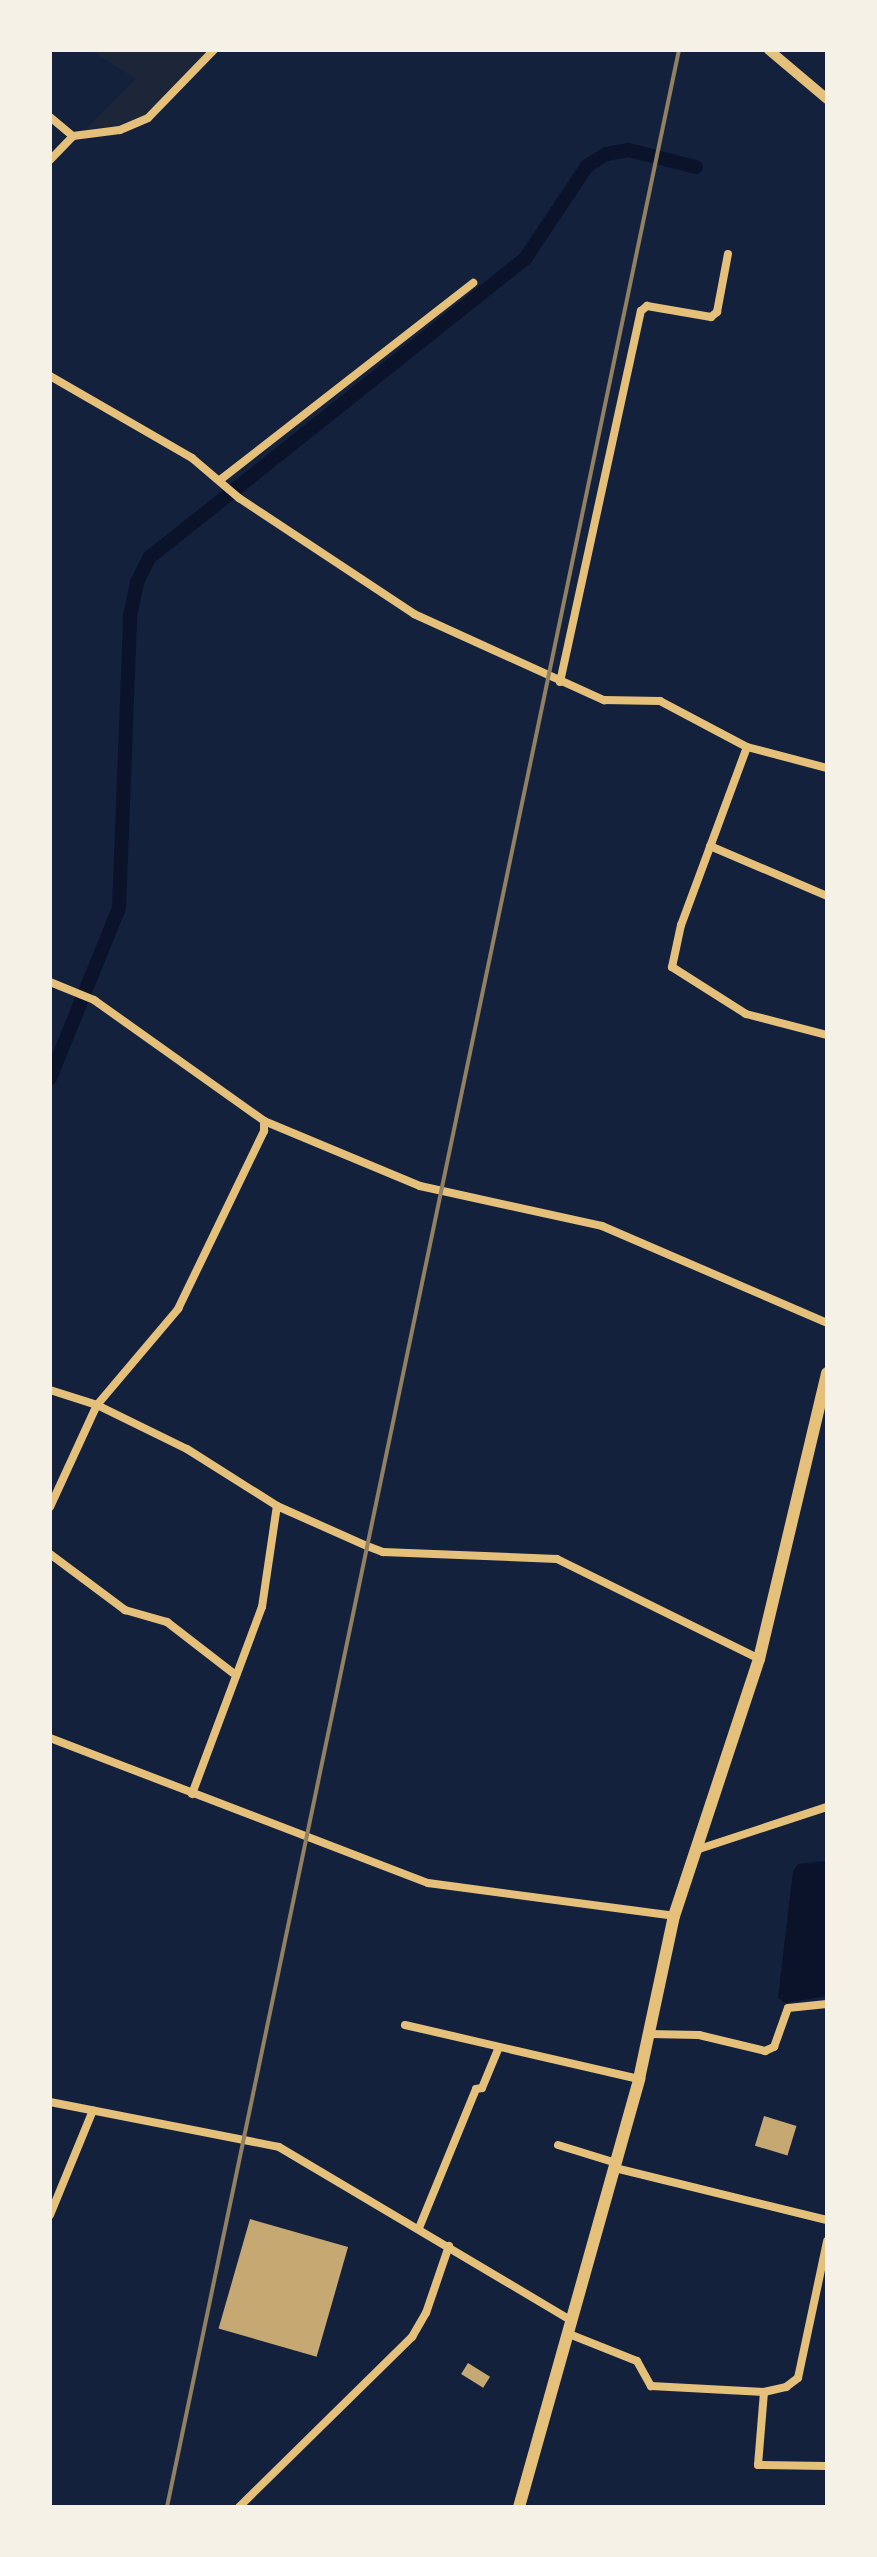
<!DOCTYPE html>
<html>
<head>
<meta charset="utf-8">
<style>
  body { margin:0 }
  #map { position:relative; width:877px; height:2557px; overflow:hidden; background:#14213d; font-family:"Sofia Sans Condensed",sans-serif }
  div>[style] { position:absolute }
  .green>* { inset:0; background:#1d2539 }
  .water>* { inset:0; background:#0b132b }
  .canal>* { height:14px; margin:-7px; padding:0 7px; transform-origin:7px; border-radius:7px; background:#0b132b }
  .building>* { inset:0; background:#c6a872; transform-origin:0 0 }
  .minor>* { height:8px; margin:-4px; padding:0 4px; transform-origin:4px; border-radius:4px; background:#e5c07b }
  .tertiary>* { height:10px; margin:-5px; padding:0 5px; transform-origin:5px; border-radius:5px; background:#e5c07b }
  .primary>* { height:12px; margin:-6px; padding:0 6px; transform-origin:6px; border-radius:6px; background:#e5c07b }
  .rail>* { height:4px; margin:-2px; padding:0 2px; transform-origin:2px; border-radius:2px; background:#918062 }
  span { translate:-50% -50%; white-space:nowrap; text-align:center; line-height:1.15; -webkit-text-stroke:7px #f6f1e7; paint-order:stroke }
  .frame { position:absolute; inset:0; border:52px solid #f6f1e7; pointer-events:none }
</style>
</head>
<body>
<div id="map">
  <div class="green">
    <div style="clip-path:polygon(91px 50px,209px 50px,145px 115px,120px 126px,86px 129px,136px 79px)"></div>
  </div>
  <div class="water">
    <div style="clip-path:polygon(827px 1861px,827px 1996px,785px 2003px,778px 1998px,793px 1871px,798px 1864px)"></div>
  </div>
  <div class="canal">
    <div style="left:50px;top:1078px;width:183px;rotate:-67.9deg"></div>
    <div style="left:119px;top:908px;width:292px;rotate:-87.8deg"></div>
    <div style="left:130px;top:616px;width:35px;rotate:-78deg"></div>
    <div style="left:137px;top:582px;width:28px;rotate:-63deg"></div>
    <div style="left:150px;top:557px;width:479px;rotate:-38.5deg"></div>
    <div style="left:525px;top:259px;width:112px;rotate:-56.3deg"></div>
    <div style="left:587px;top:166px;width:22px;rotate:-32deg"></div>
    <div style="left:606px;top:154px;width:23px;rotate:-10deg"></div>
    <div style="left:629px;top:150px;width:69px;rotate:14.2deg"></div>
  </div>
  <div class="building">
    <div style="left:764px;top:2116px;width:34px;height:31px;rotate:17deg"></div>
    <div style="left:250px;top:2219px;width:102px;height:114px;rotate:16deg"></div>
    <div style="left:468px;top:2363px;width:26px;height:13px;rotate:32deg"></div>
  </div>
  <div class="minor">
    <div style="left:50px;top:117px;width:30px;rotate:40deg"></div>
    <div style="left:50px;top:160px;width:33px;rotate:-46deg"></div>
    <div style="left:73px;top:136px;width:47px;rotate:-7.3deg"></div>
    <div style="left:120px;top:130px;width:30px;rotate:-23deg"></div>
    <div style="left:148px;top:118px;width:95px;rotate:-45.9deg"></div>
    <div style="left:50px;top:376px;width:164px;rotate:30deg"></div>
    <div style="left:192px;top:458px;width:62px;rotate:40.4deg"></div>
    <div style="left:239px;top:498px;width:210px;rotate:33.5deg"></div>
    <div style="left:414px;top:614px;width:209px;rotate:24.4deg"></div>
    <div style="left:604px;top:700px;width:56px;rotate:1deg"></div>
    <div style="left:660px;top:701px;width:98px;rotate:27.9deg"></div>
    <div style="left:747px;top:747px;width:83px;rotate:14.7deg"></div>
    <div style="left:220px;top:480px;width:321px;rotate:-37.9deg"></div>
    <div style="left:560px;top:682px;width:380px;rotate:-77.7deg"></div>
    <div style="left:641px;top:311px;width:8px;rotate:-40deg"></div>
    <div style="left:647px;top:306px;width:65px;rotate:9.8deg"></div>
    <div style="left:711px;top:317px;width:8px;rotate:-40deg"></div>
    <div style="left:717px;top:312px;width:59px;rotate:-79.3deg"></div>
    <div style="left:747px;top:747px;width:190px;rotate:110.3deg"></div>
    <div style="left:681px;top:925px;width:43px;rotate:102.1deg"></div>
    <div style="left:672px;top:967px;width:88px;rotate:32.4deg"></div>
    <div style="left:746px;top:1014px;width:84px;rotate:14.5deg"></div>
    <div style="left:710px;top:846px;width:127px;rotate:23.1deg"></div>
    <div style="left:50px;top:982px;width:48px;rotate:22.2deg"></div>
    <div style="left:94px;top:1000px;width:209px;rotate:35.4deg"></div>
    <div style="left:264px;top:1121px;width:169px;rotate:22.6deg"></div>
    <div style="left:420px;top:1186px;width:186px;rotate:12.4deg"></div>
    <div style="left:602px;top:1226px;width:245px;rotate:23.3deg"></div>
    <div style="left:50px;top:1390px;width:49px;rotate:17.7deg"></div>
    <div style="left:97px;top:1405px;width:100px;rotate:26.1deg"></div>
    <div style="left:187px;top:1449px;width:107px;rotate:32.3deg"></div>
    <div style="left:277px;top:1506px;width:98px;rotate:24deg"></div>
    <div style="left:367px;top:1546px;width:17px;rotate:21deg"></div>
    <div style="left:383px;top:1552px;width:174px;rotate:2.3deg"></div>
    <div style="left:557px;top:1559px;width:225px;rotate:26.3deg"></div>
    <div style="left:50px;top:1507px;width:112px;rotate:-65.3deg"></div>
    <div style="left:97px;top:1405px;width:126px;rotate:-49.8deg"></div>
    <div style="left:178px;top:1309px;width:198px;rotate:-64.2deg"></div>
    <div style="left:264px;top:1131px;width:10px;rotate:-90deg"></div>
    <div style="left:50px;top:1554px;width:94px;rotate:36.7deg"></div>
    <div style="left:125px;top:1610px;width:44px;rotate:15.9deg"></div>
    <div style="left:167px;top:1622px;width:83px;rotate:37.7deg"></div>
    <div style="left:50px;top:1738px;width:405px;rotate:21deg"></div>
    <div style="left:428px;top:1883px;width:248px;rotate:7.6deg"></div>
    <div style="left:192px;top:1794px;width:200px;rotate:-69.5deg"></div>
    <div style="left:262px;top:1607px;width:102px;rotate:-81.6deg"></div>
    <div style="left:696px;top:1850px;width:138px;rotate:-18.2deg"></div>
    <div style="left:405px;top:2025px;width:240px;rotate:13deg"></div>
    <div style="left:649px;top:2034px;width:50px;rotate:1.1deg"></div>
    <div style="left:699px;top:2035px;width:68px;rotate:13.6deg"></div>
    <div style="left:765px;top:2051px;width:10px;rotate:-24deg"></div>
    <div style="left:774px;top:2047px;width:41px;rotate:-70.3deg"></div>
    <div style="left:788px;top:2008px;width:39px;rotate:-6deg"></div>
    <div style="left:50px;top:2102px;width:233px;rotate:11.1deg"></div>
    <div style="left:279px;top:2147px;width:341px;rotate:30.7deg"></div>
    <div style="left:558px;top:2145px;width:61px;rotate:17.2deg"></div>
    <div style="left:615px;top:2168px;width:218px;rotate:13.8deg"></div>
    <div style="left:50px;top:2215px;width:113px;rotate:-67.7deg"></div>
    <div style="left:419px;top:2228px;width:150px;rotate:-67.7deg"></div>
    <div style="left:476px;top:2089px;width:6px;rotate:-9deg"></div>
    <div style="left:482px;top:2088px;width:44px;rotate:-67.5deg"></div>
    <div style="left:569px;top:2334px;width:73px;rotate:21.7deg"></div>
    <div style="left:637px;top:2361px;width:29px;rotate:61deg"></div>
    <div style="left:651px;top:2386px;width:113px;rotate:3deg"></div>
    <div style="left:764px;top:2392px;width:23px;rotate:-13deg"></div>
    <div style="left:786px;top:2387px;width:15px;rotate:-37deg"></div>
    <div style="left:798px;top:2378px;width:140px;rotate:-78deg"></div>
    <div style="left:764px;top:2392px;width:73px;rotate:94.7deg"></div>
    <div style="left:758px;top:2465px;width:69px;rotate:0.8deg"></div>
    <div style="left:239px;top:2507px;width:243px;rotate:-44.5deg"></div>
    <div style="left:412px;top:2337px;width:28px;rotate:-60deg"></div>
    <div style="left:426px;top:2313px;width:71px;rotate:-71.1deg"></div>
  </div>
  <div class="tertiary">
    <div style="left:769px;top:50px;width:76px;rotate:40.2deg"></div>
  </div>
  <div class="primary">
    <div style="left:519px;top:2507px;width:445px;rotate:-74.3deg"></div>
    <div style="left:639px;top:2079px;width:167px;rotate:-77.9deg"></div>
    <div style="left:674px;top:1916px;width:271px;rotate:-71.7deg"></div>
    <div style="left:759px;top:1659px;width:294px;rotate:-76.6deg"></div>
  </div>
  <div class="rail">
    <div style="left:167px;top:2507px;width:2510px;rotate:-78.23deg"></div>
  </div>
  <div class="frame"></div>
</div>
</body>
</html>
